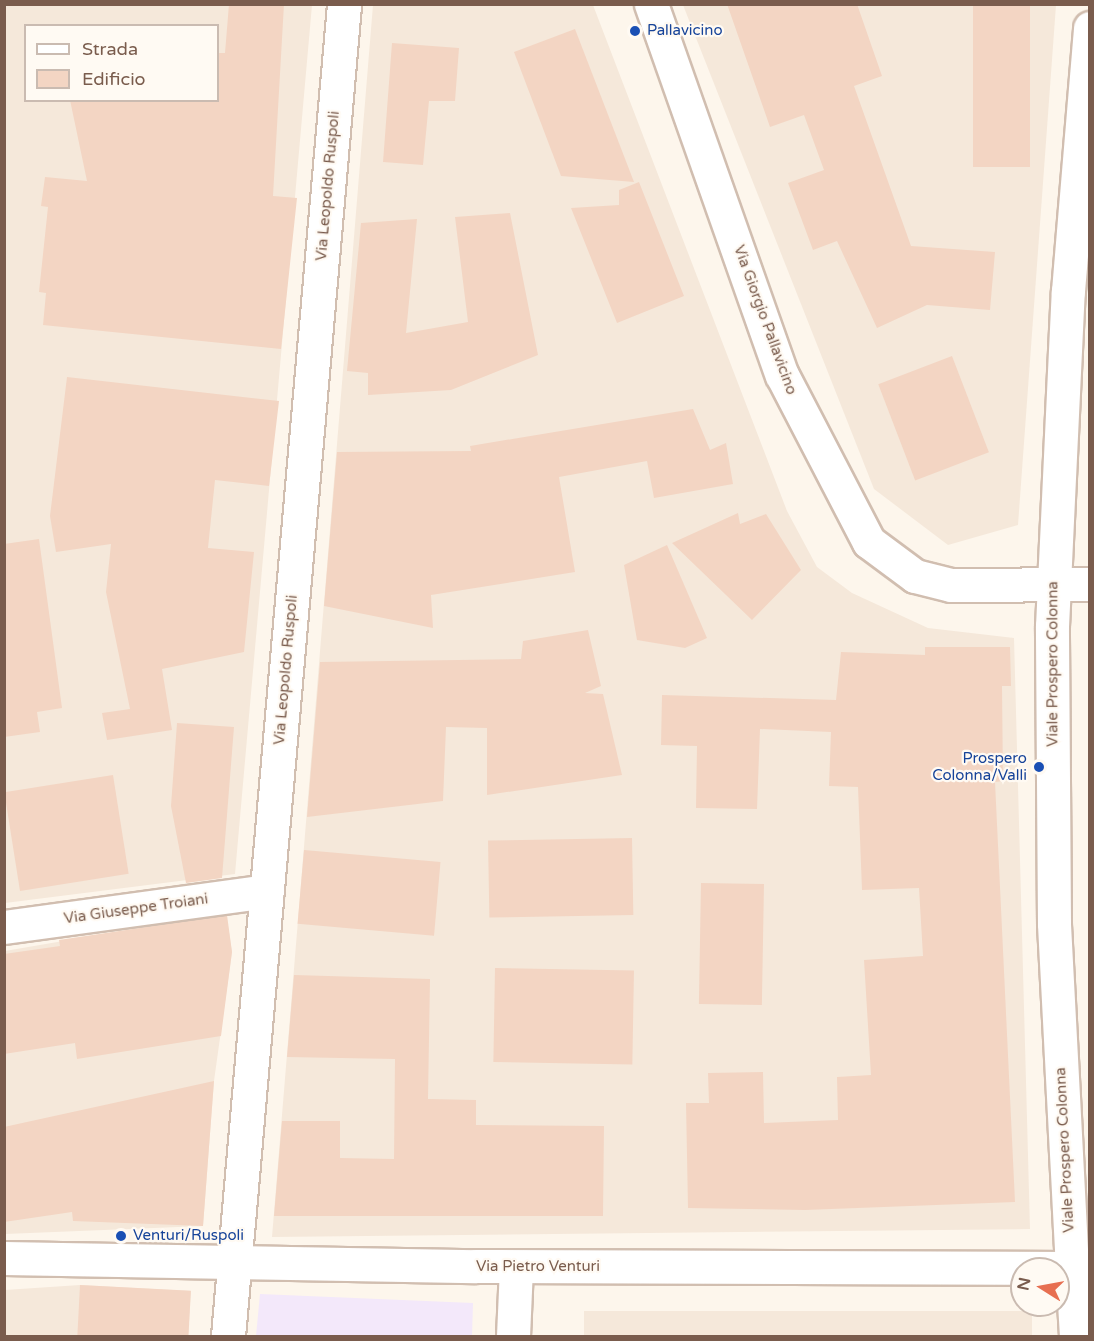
<!DOCTYPE html>
<html>
<head>
<meta charset="utf-8">
<style>
  body { margin:0 }
  #map { position:relative; width:1094px; height:1341px; overflow:hidden; background:#fdf6ec; font-family:"Varela Round",sans-serif }
  div>[style] { position:absolute }
  .residential>* { inset:0; background:#f5e8da; transform-origin:0 0 }
  .education>* { inset:0; background:#f3e8fa }
  .building>* { inset:0; background:#f3d5c3; transform-origin:0 0 }
  .roads { filter:drop-shadow(2px 0 #d1beb0) drop-shadow(-2px 0 #d1beb0) drop-shadow(0 2px #d1beb0) drop-shadow(0 -2px #d1beb0) }
  .street>* { height:33px; margin:-16.5px; padding:0 16.5px; transform-origin:16.5px; border-radius:16.5px; background:#fff }
  .secondary>* { height:33px; margin:-16.5px; padding:0 16.5px; transform-origin:16.5px; border-radius:16.5px; background:#fff }
  .dots>* { width:16px; height:16px; translate:-50% -50%; box-sizing:border-box; border:3px solid #fffaf3; border-radius:50% }
  span { translate:-50% -50%; white-space:nowrap; text-align:center; line-height:1.15; -webkit-text-stroke:4.5px #fffaf3; paint-order:stroke }
  .transit-label { font-size:15px; color:#164399 }
  .left { translate:0 -50%; text-align:left }
  .right { translate:-100% -50%; text-align:right }
  .street-label { font-size:15px; color:#7a5c4d }
  .frame { position:absolute; inset:0; border:6px solid #7a5c4d; pointer-events:none }
  .legend { position:absolute; left:24px; top:24px; width:195px; height:78px; box-sizing:border-box; background:#fffaf3; border:2px solid #cabbb1; margin:0; padding:8px 10px; list-style:none; font-size:18px; color:#7a5c4d }
  .legend li { display:flex; align-items:center; gap:12px; height:30px }
  .legend b { width:30px; border:2px solid #cabbb1 }
  .north { position:absolute; left:1010px; top:1257px; width:60px; height:60px; box-sizing:border-box; background:#fffaf3; border:2px solid #cabbb1; border-radius:50%; rotate:281deg; font-size:16px; font-weight:700; line-height:24px; text-align:center; color:#7a5c4d }
  .north::after { content:''; display:block; margin:auto; width:21px; height:27px; background:#e76f51; clip-path:polygon(50% 0,100% 100%,50% 72%,0 100%) }
</style>
</head>
<body>
<div id="map">
  <div class="residential">
    <div style="clip-path:polygon(evenodd,4px 5px,312px 5px,235px 874px,5px 903px,4px 5px,26px 26px,218px 26px,218px 100px,26px 100px,26px 26px)"></div>
    <div style="clip-path:polygon(373px 5px,593px 5px,787px 511px,817px 567px,852px 593px,928px 628px,1014px 638px,1030px 1229px,272px 1237px)"></div>
    <div style="clip-path:polygon(683px 5px,1056px 5px,1018px 525px,948px 545px,874px 489px)"></div>
    <div style="clip-path:polygon(226px 913px,232px 952px,214px 1081px,203px 1226px,5px 1234px,5px 951px)"></div>
    <div style="clip-path:polygon(80px 1285px,191px 1291px,188px 1336px,5px 1336px,5px 1290px)"></div>
    <div style="left:584px;top:1311px;width:448px;height:40px"></div>
  </div>
  <div class="education">
    <div style="clip-path:polygon(260px 1294px,473px 1303px,472px 1336px,256px 1336px)"></div>
  </div>
  <div class="building">
    <div style="clip-path:polygon(229px 4px,284px 4px,273px 196px,297px 198px,281px 349px,43px 325px,46px 293px,39px 292px,48px 207px,41px 206px,45px 177px,87px 181px,70px 100px,218px 100px,218px 53px,225px 53px)"></div>
    <div style="clip-path:polygon(727px 4px,857px 4px,882px 76px,854px 86px,911px 246px,995px 252px,990px 310px,927px 305px,877px 328px,837px 241px,813px 250px,788px 183px,824px 170px,804px 115px,770px 127px)"></div>
    <div style="left:973px;top:4px;width:57px;height:163px"></div>
    <div style="clip-path:polygon(575px 29px,634px 182px,561px 176px,514px 52px)"></div>
    <div style="clip-path:polygon(392px 43px,459px 48px,455px 101px,429px 101px,423px 165px,383px 162px)"></div>
    <div style="clip-path:polygon(639px 182px,684px 296px,617px 323px,571px 208px,619px 205px,619px 190px)"></div>
    <div style="clip-path:polygon(510px 213px,538px 355px,451px 390px,368px 395px,368px 373px,347px 371px,361px 223px,417px 219px,406px 333px,468px 322px,455px 217px)"></div>
    <div style="left:952px;top:356px;width:103px;height:79px;rotate:69deg"></div>
    <div style="clip-path:polygon(67px 377px,279px 401px,269px 486px,215px 480px,208px 548px,254px 552px,244px 652px,162px 669px,172px 730px,107px 740px,102px 713px,130px 709px,106px 592px,111px 544px,56px 552px,50px 516px)"></div>
    <div style="clip-path:polygon(693px 409px,710px 450px,726px 443px,733px 484px,654px 498px,647px 461px,559px 477px,575px 572px,431px 595px,433px 628px,324px 606px,337px 452px,471px 451px,470px 446px)"></div>
    <div style="clip-path:polygon(738px 513px,740px 524px,766px 514px,801px 570px,752px 620px,672px 543px)"></div>
    <div style="clip-path:polygon(39px 539px,62px 708px,37px 712px,40px 732px,4px 737px,4px 544px)"></div>
    <div style="clip-path:polygon(667px 545px,707px 638px,685px 648px,637px 640px,624px 565px)"></div>
    <div style="clip-path:polygon(588px 630px,601px 686px,585px 693px,603px 694px,622px 775px,487px 795px,487px 728px,446px 727px,443px 801px,307px 817px,320px 662px,521px 659px,523px 641px)"></div>
    <div style="clip-path:polygon(925px 647px,1010px 647px,1011px 686px,1002px 686px,1003px 781px,995px 782px,1015px 1202px,805px 1210px,688px 1208px,686px 1103px,709px 1103px,708px 1073px,763px 1072px,764px 1123px,838px 1120px,837px 1077px,871px 1075px,864px 960px,923px 956px,919px 888px,862px 890px,858px 787px,829px 786px,831px 732px,760px 729px,757px 809px,696px 808px,697px 746px,661px 745px,662px 695px,836px 700px,841px 652px,925px 655px)"></div>
    <div style="clip-path:polygon(177px 723px,234px 727px,222px 878px,186px 883px,171px 806px)"></div>
    <div style="left:113px;top:775px;width:100px;height:110px;rotate:81deg"></div>
    <div style="left:632px;top:838px;width:77px;height:144px;rotate:89deg"></div>
    <div style="left:304px;top:850px;width:137px;height:74px;rotate:5deg"></div>
    <div style="left:701px;top:883px;width:63px;height:121px;rotate:1deg"></div>
    <div style="clip-path:polygon(227px 915px,232px 952px,221px 1036px,77px 1059px,75px 1043px,4px 1054px,4px 954px,60px 946px,59px 940px)"></div>
    <div style="left:495px;top:968px;width:139px;height:94px;rotate:1deg"></div>
    <div style="clip-path:polygon(294px 975px,430px 979px,428px 1099px,476px 1100px,476px 1125px,604px 1126px,603px 1216px,274px 1216px,282px 1121px,340px 1121px,340px 1158px,394px 1159px,395px 1059px,287px 1057px)"></div>
    <div style="clip-path:polygon(214px 1081px,203px 1226px,73px 1221px,72px 1212px,4px 1222px,4px 1127px)"></div>
    <div style="left:80px;top:1285px;width:111px;height:51px;rotate:3deg"></div>
  </div>
  <div class="roads">
    <div class="street">
      <div style="left:651px;top:4px;width:393px;rotate:70.6deg"></div>
      <div style="left:782px;top:375px;width:188px;rotate:62.5deg"></div>
      <div style="left:869px;top:542px;width:57px;rotate:36.5deg"></div>
      <div style="left:915px;top:576px;width:37px;rotate:14deg"></div>
      <div style="left:951px;top:585px;width:139px;rotate:-0.4deg"></div>
      <div style="left:4px;top:927px;width:265px;rotate:-7.8deg"></div>
      <div style="left:4px;top:1258px;width:472px;rotate:1deg"></div>
      <div style="left:476px;top:1266px;width:596px;rotate:0.19deg"></div>
      <div style="left:1072px;top:1268px;width:345px;rotate:-93deg"></div>
      <div style="left:1054px;top:923px;width:297px;rotate:-90.4deg"></div>
      <div style="left:1052px;top:626px;width:335px;rotate:-87.3deg"></div>
      <div style="left:1068px;top:291px;width:264px;rotate:-85.2deg"></div>
      <div style="left:228px;top:1336px;width:1337px;rotate:-85.02deg"></div>
      <div style="left:513px;top:1336px;width:69px;rotate:-87.5deg"></div>
    </div>
    <div class="secondary">
      <div style="left:1076px;top:1336px;width:68px;rotate:-93.4deg"></div>
      <div style="left:1072px;top:1268px;width:18px"></div>
    </div>
  </div>
  <div class="dots">
    <div style="left:635px;top:31px;background:#1a4fb4"></div>
    <div style="left:1039px;top:767px;background:#1a4fb4"></div>
    <div style="left:121px;top:1236px;background:#1a4fb4"></div>
  </div>
  <div class="transit-label">
    <span class="left" style="left:647px;top:31px">Pallavicino</span>
    <span class="right" style="left:1027px;top:767px">Prospero<br>Colonna/Valli</span>
    <span class="left" style="left:133px;top:1236px">Venturi/Ruspoli</span>
  </div>
  <div class="street-label">
    <span style="left:328px;top:186px;rotate:-85deg">Via Leopoldo Ruspoli</span>
    <span style="left:765px;top:320px;rotate:70deg">Via Giorgio Pallavicino</span>
    <span style="left:1053px;top:664px;rotate:-90deg">Viale Prospero Colonna</span>
    <span style="left:286px;top:670px;rotate:-85deg">Via Leopoldo Ruspoli</span>
    <span style="left:136px;top:909px;rotate:-8deg">Via Giuseppe Troiani</span>
    <span style="left:1065px;top:1150px;rotate:-93deg">Viale Prospero Colonna</span>
    <span style="left:538px;top:1267px">Via Pietro Venturi</span>
  </div>
  <div class="frame"></div>
  <ul class="legend">
  <li><b style="height:8px;background:#fff"></b>Strada</li>
  <li><b style="height:16px;background:#f3d5c3"></b>Edificio</li>
  </ul>
  <div class="north">N</div>
</div>
</body>
</html>
